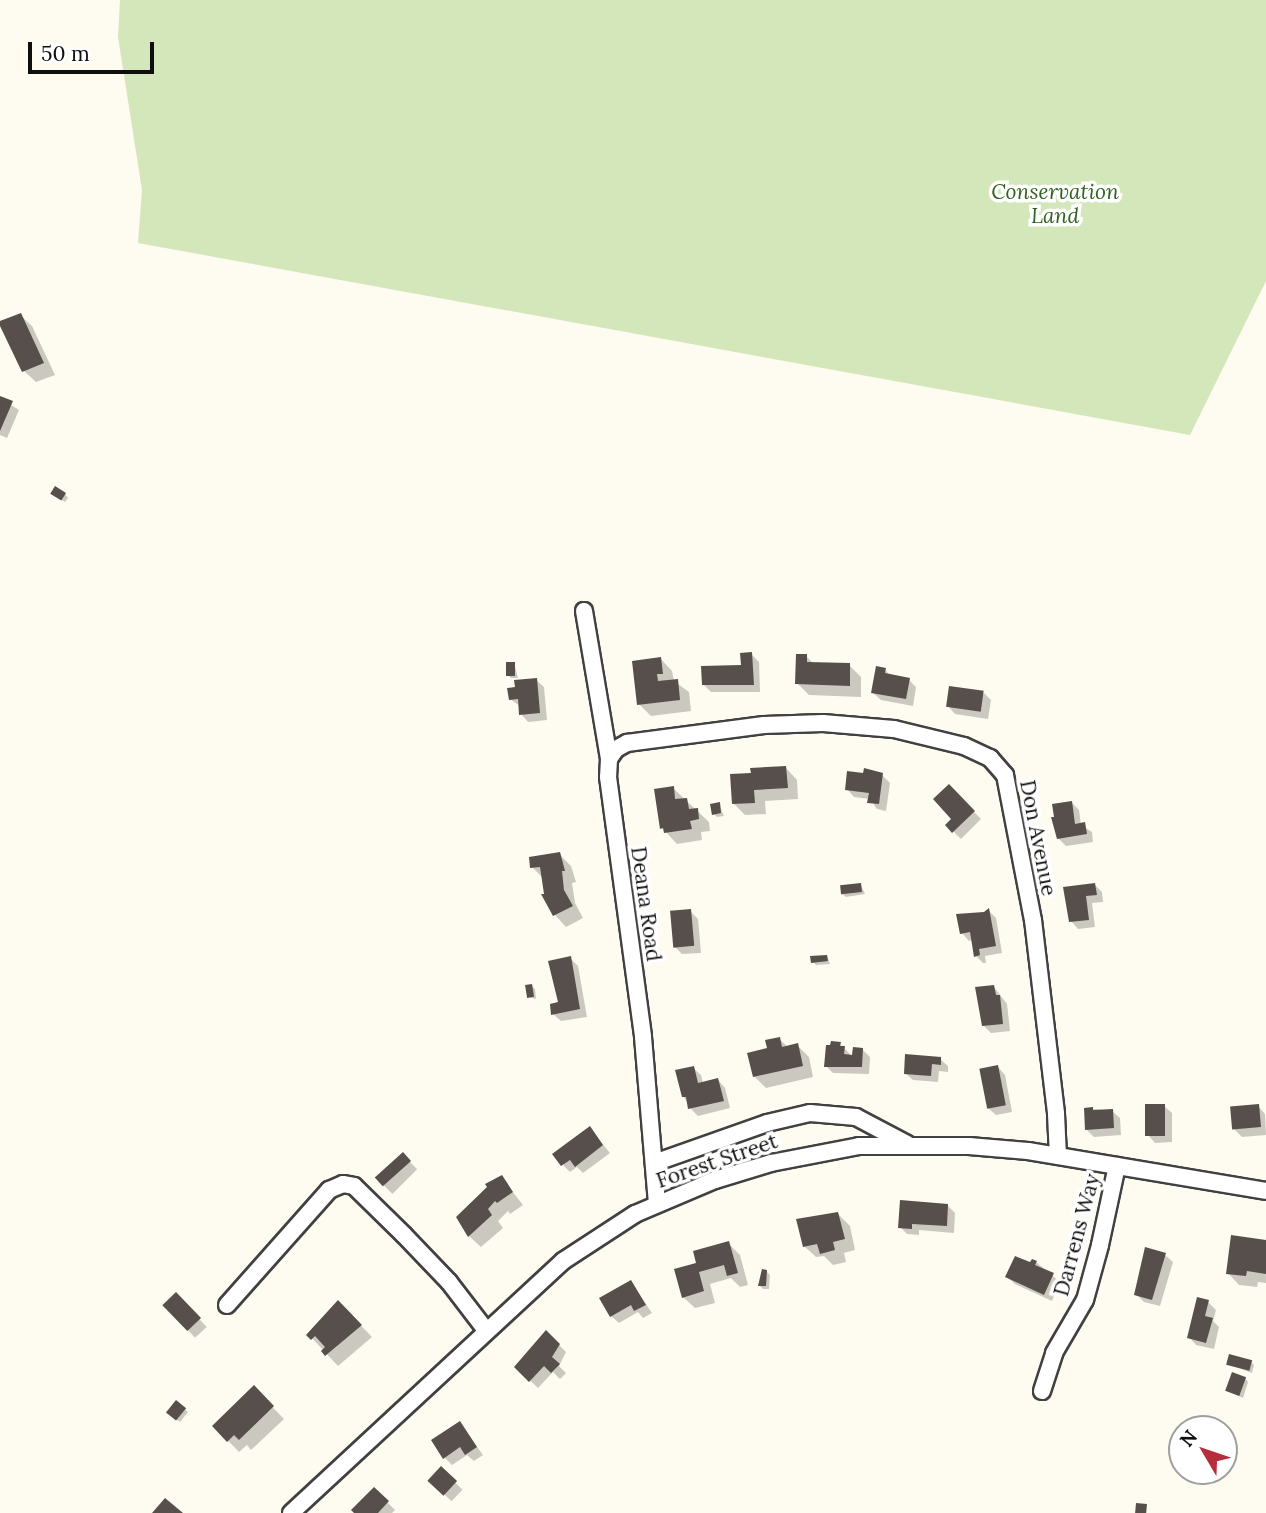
<!DOCTYPE html>
<html>
<head>
<meta charset="utf-8">
<style>
  body { margin:0 }
  #map { position:relative; width:1266px; height:1513px; overflow:hidden; background:#fefbf0; font-family:Lora,serif }
  div>[style] { position:absolute }
  .green>* { inset:0; background:#d4e7bb }
  .shadow>* { inset:0; background:#0003; transform-origin:0 0 }
  .building>* { inset:0; background:#564f4b; transform-origin:0 0 }
  .roads { filter:drop-shadow(2px 0 #414141) drop-shadow(-2px 0 #414141) drop-shadow(0 2px #414141) drop-shadow(0 -2px #414141) }
  .minor>* { height:16px; margin:-8px; padding:0 8px; transform-origin:8px; border-radius:8px; background:#fff }
  span { translate:-50% -50%; white-space:nowrap; text-align:center; line-height:1.15; -webkit-text-stroke:7px #fff; paint-order:stroke }
  .park-label { font-size:21px; color:#326222; font-style:italic }
  .street-label { font-size:21px; color:#0e0e0e }
  .north { position:absolute; left:1168px; top:1415px; width:70px; height:70px; box-sizing:border-box; background:#fff; border:2px solid #9f9f9f; border-radius:50%; rotate:309deg; font-size:19px; font-weight:700; line-height:28px; text-align:center; color:#0e0e0e }
  .north::after { content:''; display:block; margin:auto; width:24px; height:32px; background:#b62e3b; clip-path:polygon(50% 0,100% 100%,50% 72%,0 100%) }
  .scale { position:absolute; left:28px; top:42px; width:126px; height:32px; box-sizing:border-box; border:4px solid #0e0e0e; border-top:0; padding-left:9px; font-size:21px; line-height:24px; white-space:nowrap; color:#0e0e0e; -webkit-text-stroke:5px #fff; paint-order:stroke }
</style>
</head>
<body>
<div id="map">
  <div class="green">
    <div style="clip-path:polygon(120px 0,1266px 0,1266px 281px,1190px 435px,138px 243px,142px 190px,118px 37px)"></div>
  </div>
  <div class="shadow">
    <div style="clip-path:polygon(20px 315px,32px 326px,55px 375px,36px 382px,24px 371px)"></div>
    <div style="clip-path:polygon(0 398px,19px 410px,7px 438px,0 435px)"></div>
    <div style="clip-path:polygon(65px 494px,68px 498px,65px 502px,55px 496px)"></div>
    <div style="clip-path:polygon(751px 654px,759px 662px,760px 692px,711px 692px,703px 684px,742px 666px)"></div>
    <div style="clip-path:polygon(806px 656px,814px 664px,849px 665px,861px 677px,861px 697px,809px 695px,797px 683px)"></div>
    <div style="clip-path:polygon(661px 659px,672px 671px,674px 681px,689px 692px,691px 711px,651px 716px,639px 704px)"></div>
    <div style="clip-path:polygon(514px 663px,518px 678px,511px 678px,508px 675px)"></div>
    <div style="clip-path:polygon(885px 670px,891px 676px,909px 680px,916px 687px,913px 706px,881px 700px,873px 693px)"></div>
    <div style="clip-path:polygon(536px 680px,544px 687px,547px 720px,528px 722px,521px 714px,520px 706px,510px 699px)"></div>
    <div style="clip-path:polygon(984px 693px,991px 700px,988px 719px,955px 714px,948px 706px)"></div>
    <div style="clip-path:polygon(786px 768px,797px 780px,798px 799px,765px 801px,766px 814px,745px 815px,733px 803px,752px 774px)"></div>
    <div style="clip-path:polygon(882px 775px,890px 783px,886px 811px,877px 809px,870px 799px,854px 797px,847px 789px)"></div>
    <div style="clip-path:polygon(949px 786px,981px 819px,961px 839px,947px 825px,954px 819px)"></div>
    <div style="clip-path:polygon(673px 788px,709px 822px,710px 831px,701px 832px,702px 840px,677px 844px,662px 828px)"></div>
    <div style="clip-path:polygon(1071px 802px,1079px 810px,1081px 825px,1092px 832px,1093px 842px,1066px 846px,1058px 838px)"></div>
    <div style="clip-path:polygon(719px 804px,724px 816px,717px 817px,714px 814px)"></div>
    <div style="clip-path:polygon(559px 854px,571px 866px,576px 882px,572px 883px,575px 903px,583px 918px,566px 927px,555px 915px,544px 879px,532px 867px)"></div>
    <div style="clip-path:polygon(861px 885px,865px 894px,846px 897px,842px 894px)"></div>
    <div style="clip-path:polygon(1095px 885px,1102px 892px,1103px 902px,1092px 903px,1095px 927px,1078px 929px,1071px 921px,1065px 888px)"></div>
    <div style="clip-path:polygon(690px 911px,698px 919px,701px 953px,682px 954px,675px 947px)"></div>
    <div style="clip-path:polygon(989px 911px,996px 918px,1002px 953px,985px 956px,986px 963px,983px 963px,976px 956px,973px 940px,969px 941px,962px 933px)"></div>
    <div style="clip-path:polygon(827px 956px,830px 964px,816px 965px,813px 962px)"></div>
    <div style="clip-path:polygon(570px 958px,578px 966px,587px 1017px,561px 1021px,553px 1014px,560px 1004px)"></div>
    <div style="clip-path:polygon(532px 986px,535px 989px,536px 999px,528px 997px)"></div>
    <div style="clip-path:polygon(994px 987px,1007px 1004px,1010px 1031px,991px 1033px,983px 1025px)"></div>
    <div style="clip-path:polygon(779px 1039px,788px 1047px,797px 1045px,809px 1057px,813px 1077px,766px 1088px,754px 1076px)"></div>
    <div style="clip-path:polygon(840px 1044px,854px 1058px,863px 1050px,870px 1057px,869px 1074px,833px 1073px,826px 1066px)"></div>
    <div style="clip-path:polygon(940px 1059px,948px 1066px,948px 1072px,939px 1071px,938px 1082px,913px 1080px,905px 1073px)"></div>
    <div style="clip-path:polygon(998px 1067px,1005px 1075px,1012px 1112px,996px 1115px,988px 1108px)"></div>
    <div style="clip-path:polygon(693px 1068px,701px 1075px,703px 1084px,718px 1080px,725px 1088px,730px 1108px,698px 1116px,690px 1108px,684px 1097px)"></div>
    <div style="clip-path:polygon(1164px 1106px,1172px 1113px,1172px 1142px,1155px 1143px,1148px 1135px)"></div>
    <div style="clip-path:polygon(1258px 1106px,1265px 1114px,1266px 1135px,1242px 1137px,1234px 1129px)"></div>
    <div style="clip-path:polygon(1092px 1109px,1112px 1111px,1120px 1118px,1121px 1135px,1094px 1137px,1086px 1129px)"></div>
    <div style="clip-path:polygon(590px 1129px,610px 1153px,583px 1173px,577px 1167px,570px 1172px,563px 1165px)"></div>
    <div style="left:403px;top:1155px;width:20px;height:35px;rotate:45deg"></div>
    <div style="clip-path:polygon(501px 1177px,523px 1205px,510px 1214px,508px 1211px,498px 1221px,503px 1228px,481px 1247px,469px 1236px)"></div>
    <div style="clip-path:polygon(947px 1205px,955px 1213px,954px 1233px,919px 1230px,919px 1235px,907px 1234px,900px 1227px)"></div>
    <div style="clip-path:polygon(838px 1214px,850px 1226px,855px 1250px,844px 1253px,846px 1262px,833px 1265px,824px 1256px,816px 1257px,804px 1246px)"></div>
    <div style="clip-path:polygon(1266px 1241px,1266px 1283px,1258px 1282px,1257px 1287px,1239px 1285px,1228px 1273px)"></div>
    <div style="clip-path:polygon(728px 1243px,740px 1255px,748px 1285px,740px 1287px,731px 1278px,710px 1284px,715px 1303px,695px 1308px,683px 1297px,698px 1264px)"></div>
    <div style="clip-path:polygon(1165px 1255px,1173px 1262px,1160px 1306px,1144px 1302px,1136px 1294px)"></div>
    <div style="clip-path:polygon(1036px 1262px,1060px 1282px,1052px 1301px,1015px 1284px,1007px 1277px)"></div>
    <div style="clip-path:polygon(766px 1271px,770px 1275px,769px 1289px,763px 1289px,760px 1286px)"></div>
    <div style="clip-path:polygon(631px 1282px,652px 1313px,643px 1318px,638px 1312px,619px 1323px,611px 1316px)"></div>
    <div style="left:176px;top:1294px;width:45px;height:16px;rotate:47deg"></div>
    <div style="clip-path:polygon(338px 1302px,372px 1337px,338px 1366px,309px 1335px)"></div>
    <div style="clip-path:polygon(1208px 1302px,1216px 1310px,1213px 1321px,1219px 1327px,1214px 1349px,1196px 1345px,1189px 1337px)"></div>
    <div style="clip-path:polygon(547px 1333px,566px 1352px,559px 1366px,566px 1373px,560px 1379px,553px 1372px,538px 1388px,516px 1367px)"></div>
    <div style="clip-path:polygon(1251px 1362px,1254px 1365px,1252px 1373px,1228px 1364px)"></div>
    <div style="clip-path:polygon(1245px 1378px,1248px 1382px,1243px 1398px,1228px 1391px)"></div>
    <div style="clip-path:polygon(254px 1388px,284px 1419px,251px 1450px,247px 1445px,239px 1452px,214px 1426px)"></div>
    <div style="clip-path:polygon(177px 1402px,188px 1412px,180px 1422px,172px 1416px)"></div>
    <div style="clip-path:polygon(460px 1423px,483px 1455px,474px 1461px,467px 1455px,452px 1465px,444px 1457px)"></div>
    <div style="left:441px;top:1469px;width:30px;height:16px;rotate:44deg"></div>
    <div style="clip-path:polygon(374px 1489px,395px 1510px,392px 1513px,357px 1513px)"></div>
  </div>
  <div class="building">
    <div style="clip-path:polygon(21px 313px,44px 363px,22px 372px,0 326px,0 321px)"></div>
    <div style="clip-path:polygon(0 396px,13px 401px,0 431px)"></div>
    <div style="left:55px;top:486px;width:13px;height:9px;rotate:32deg"></div>
    <div style="clip-path:polygon(752px 652px,754px 685px,702px 685px,701px 666px,741px 665px,740px 653px)"></div>
    <div style="clip-path:polygon(796px 654px,807px 654px,807px 662px,850px 663px,850px 686px,795px 684px)"></div>
    <div style="clip-path:polygon(661px 657px,663px 674px,657px 674px,658px 681px,678px 679px,680px 700px,637px 705px,632px 661px)"></div>
    <div style="left:506px;top:662px;width:9px;height:14px"></div>
    <div style="clip-path:polygon(876px 666px,886px 668px,885px 673px,910px 678px,906px 699px,871px 693px)"></div>
    <div style="clip-path:polygon(537px 678px,540px 713px,519px 715px,518px 699px,509px 700px,507px 688px,515px 687px,514px 680px)"></div>
    <div style="left:949px;top:686px;width:35px;height:21px;rotate:8deg"></div>
    <div style="clip-path:polygon(786px 766px,788px 788px,754px 790px,755px 803px,732px 804px,730px 774px,751px 773px,750px 768px)"></div>
    <div style="clip-path:polygon(864px 768px,883px 773px,879px 804px,867px 803px,869px 793px,845px 790px,847px 771px,863px 773px)"></div>
    <div style="clip-path:polygon(949px 784px,975px 811px,952px 833px,945px 825px,951px 819px,933px 799px)"></div>
    <div style="clip-path:polygon(674px 786px,675px 799px,687px 798px,689px 809px,698px 808px,699px 819px,690px 821px,692px 829px,664px 833px,663px 828px,660px 829px,654px 789px)"></div>
    <div style="clip-path:polygon(1072px 801px,1075px 824px,1085px 822px,1087px 834px,1057px 839px,1051px 817px,1054px 817px,1052px 804px)"></div>
    <div style="clip-path:polygon(720px 802px,721px 813px,712px 815px,710px 804px)"></div>
    <div style="clip-path:polygon(560px 852px,565px 871px,562px 871px,564px 890px,573px 906px,553px 916px,541px 894px,544px 894px,540px 867px,530px 868px,529px 857px)"></div>
    <div style="left:861px;top:883px;width:9px;height:21px;rotate:84deg"></div>
    <div style="clip-path:polygon(1095px 883px,1097px 895px,1086px 896px,1089px 920px,1069px 922px,1063px 887px)"></div>
    <div style="clip-path:polygon(989px 908px,996px 946px,979px 949px,980px 955px,974px 957px,970px 932px,960px 934px,956px 914px,984px 912px)"></div>
    <div style="left:691px;top:909px;width:37px;height:21px;rotate:85deg"></div>
    <div style="clip-path:polygon(827px 955px,828px 961px,811px 963px,810px 956px)"></div>
    <div style="clip-path:polygon(571px 956px,580px 1009px,551px 1015px,550px 1004px,558px 1002px,548px 961px)"></div>
    <div style="left:532px;top:984px;width:13px;height:7px;rotate:81deg"></div>
    <div style="clip-path:polygon(994px 985px,996px 995px,1000px 995px,1003px 1024px,982px 1026px,975px 987px)"></div>
    <div style="clip-path:polygon(780px 1037px,782px 1047px,798px 1043px,803px 1066px,753px 1077px,747px 1053px,767px 1048px,765px 1040px)"></div>
    <div style="clip-path:polygon(831px 1041px,841px 1042px,840px 1046px,845px 1046px,844px 1054px,852px 1055px,853px 1047px,863px 1048px,862px 1067px,824px 1067px,826px 1045px,830px 1045px)"></div>
    <div style="clip-path:polygon(905px 1054px,941px 1057px,941px 1065px,932px 1064px,931px 1076px,904px 1074px)"></div>
    <div style="left:998px;top:1065px;width:41px;height:19px;rotate:79deg"></div>
    <div style="clip-path:polygon(694px 1066px,698px 1083px,718px 1078px,724px 1101px,688px 1109px,686px 1097px,682px 1097px,675px 1070px)"></div>
    <div style="left:1145px;top:1104px;width:20px;height:32px"></div>
    <div style="left:1259px;top:1104px;width:23px;height:29px;rotate:85deg"></div>
    <div style="clip-path:polygon(1093px 1107px,1093px 1110px,1113px 1109px,1114px 1128px,1085px 1130px,1084px 1108px)"></div>
    <div style="clip-path:polygon(590px 1126px,603px 1145px,575px 1167px,570px 1160px,561px 1166px,552px 1154px)"></div>
    <div style="left:403px;top:1152px;width:12px;height:38px;rotate:48deg"></div>
    <div style="clip-path:polygon(502px 1175px,513px 1192px,497px 1203px,495px 1201px,488px 1209px,492px 1215px,468px 1237px,456px 1217px,487px 1187px,485px 1184px)"></div>
    <div style="clip-path:polygon(900px 1200px,948px 1204px,947px 1226px,912px 1224px,912px 1229px,898px 1228px)"></div>
    <div style="clip-path:polygon(838px 1212px,845px 1239px,833px 1242px,835px 1250px,820px 1254px,817px 1244px,803px 1247px,796px 1219px)"></div>
    <div style="clip-path:polygon(1231px 1235px,1266px 1240px,1266px 1274px,1247px 1271px,1246px 1276px,1226px 1274px)"></div>
    <div style="clip-path:polygon(729px 1241px,738px 1273px,727px 1276px,724px 1265px,699px 1272px,704px 1291px,682px 1298px,674px 1269px,696px 1263px,693px 1251px)"></div>
    <div style="clip-path:polygon(1145px 1247px,1166px 1253px,1152px 1300px,1134px 1295px)"></div>
    <div style="clip-path:polygon(1015px 1256px,1030px 1262px,1032px 1259px,1037px 1261px,1035px 1265px,1054px 1273px,1044px 1295px,1005px 1277px)"></div>
    <div style="clip-path:polygon(762px 1269px,767px 1270px,766px 1286px,758px 1286px)"></div>
    <div style="clip-path:polygon(631px 1280px,646px 1305px,634px 1311px,631px 1305px,610px 1317px,599px 1298px)"></div>
    <div style="left:176px;top:1292px;width:36px;height:19px;rotate:46deg"></div>
    <div style="clip-path:polygon(1197px 1297px,1209px 1300px,1205px 1316px,1213px 1318px,1206px 1343px,1187px 1338px)"></div>
    <div style="clip-path:polygon(338px 1300px,362px 1325px,325px 1356px,321px 1351px,325px 1347px,315px 1336px,311px 1340px,306px 1335px)"></div>
    <div style="clip-path:polygon(546px 1330px,560px 1344px,552px 1357px,560px 1364px,551px 1373px,544px 1366px,529px 1382px,514px 1367px)"></div>
    <div style="left:1229px;top:1354px;width:24px;height:11px;rotate:15deg"></div>
    <div style="left:1232px;top:1372px;width:15px;height:20px;rotate:20deg"></div>
    <div style="clip-path:polygon(254px 1385px,274px 1406px,239px 1440px,234px 1435px,227px 1442px,212px 1426px)"></div>
    <div style="left:176px;top:1400px;width:13px;height:16px;rotate:39deg"></div>
    <div style="clip-path:polygon(460px 1421px,477px 1447px,465px 1455px,460px 1447px,443px 1459px,431px 1440px)"></div>
    <div style="left:441px;top:1466px;width:22px;height:20px;rotate:43deg"></div>
    <div style="clip-path:polygon(374px 1487px,389px 1501px,378px 1513px,354px 1513px,351px 1510px)"></div>
    <div style="clip-path:polygon(165px 1498px,183px 1513px,152px 1513px)"></div>
    <div style="left:1136px;top:1503px;width:11px;height:10px;rotate:5deg"></div>
  </div>
  <div class="roads">
    <div class="minor">
      <div style="left:584px;top:611px;width:150px;rotate:80.4deg"></div>
      <div style="left:609px;top:759px;width:18px;rotate:93deg"></div>
      <div style="left:608px;top:777px;width:262px;rotate:82.3deg"></div>
      <div style="left:643px;top:1037px;width:167px;rotate:85.2deg"></div>
      <div style="left:609px;top:759px;width:12px;rotate:-55deg"></div>
      <div style="left:616px;top:749px;width:13px;rotate:-29deg"></div>
      <div style="left:627px;top:743px;width:138px;rotate:-7.5deg"></div>
      <div style="left:764px;top:725px;width:59px;rotate:-1.9deg"></div>
      <div style="left:823px;top:723px;width:71px;rotate:4.8deg"></div>
      <div style="left:894px;top:729px;width:72px;rotate:13.7deg"></div>
      <div style="left:964px;top:746px;width:29px;rotate:25deg"></div>
      <div style="left:990px;top:758px;width:23px;rotate:49deg"></div>
      <div style="left:1005px;top:775px;width:148px;rotate:79.1deg"></div>
      <div style="left:1033px;top:920px;width:195px;rotate:83.2deg"></div>
      <div style="left:1056px;top:1114px;width:42px;rotate:87.3deg"></div>
      <div style="left:654px;top:1163px;width:120px;rotate:-19.5deg"></div>
      <div style="left:767px;top:1123px;width:44px;rotate:-13.1deg"></div>
      <div style="left:810px;top:1113px;width:46px;rotate:5deg"></div>
      <div style="left:856px;top:1117px;width:58px;rotate:27.9deg"></div>
      <div style="left:227px;top:1305px;width:154px;rotate:-48.4deg"></div>
      <div style="left:329px;top:1190px;width:15px;rotate:-23deg"></div>
      <div style="left:343px;top:1184px;width:11px;rotate:10deg"></div>
      <div style="left:354px;top:1186px;width:70px;rotate:44.4deg"></div>
      <div style="left:404px;top:1235px;width:65px;rotate:46.2deg"></div>
      <div style="left:449px;top:1282px;width:59px;rotate:52.5deg"></div>
      <div style="left:1042px;top:1391px;width:40px;rotate:-72deg"></div>
      <div style="left:1054px;top:1353px;width:61px;rotate:-59.7deg"></div>
      <div style="left:1085px;top:1300px;width:57px;rotate:-74.7deg"></div>
      <div style="left:1100px;top:1245px;width:81px;rotate:-77.9deg"></div>
      <div style="left:291px;top:1513px;width:371px;rotate:-42.8deg"></div>
      <div style="left:563px;top:1261px;width:86px;rotate:-33.1deg"></div>
      <div style="left:635px;top:1214px;width:87px;rotate:-23deg"></div>
      <div style="left:715px;top:1180px;width:59px;rotate:-16.9deg"></div>
      <div style="left:771px;top:1163px;width:90px;rotate:-10.9deg"></div>
      <div style="left:859px;top:1146px;width:110px"></div>
      <div style="left:969px;top:1146px;width:59px;rotate:4.8deg"></div>
      <div style="left:1028px;top:1151px;width:241px;rotate:9.5deg"></div>
    </div>
  </div>
  <div class="park-label">
    <span style="left:1055px;top:204px">Conservation<br>Land</span>
  </div>
  <div class="street-label">
    <span style="left:1038px;top:838px;rotate:79deg">Don Avenue</span>
    <span style="left:646px;top:904px;rotate:82deg">Deana Road</span>
    <span style="left:717px;top:1161px;rotate:-19deg">Forest Street</span>
    <span style="left:1077px;top:1235px;rotate:-75deg">Darrens Way</span>
  </div>
  <div class="north">N</div>
  <div class="scale">50 m</div>
</div>
</body>
</html>
